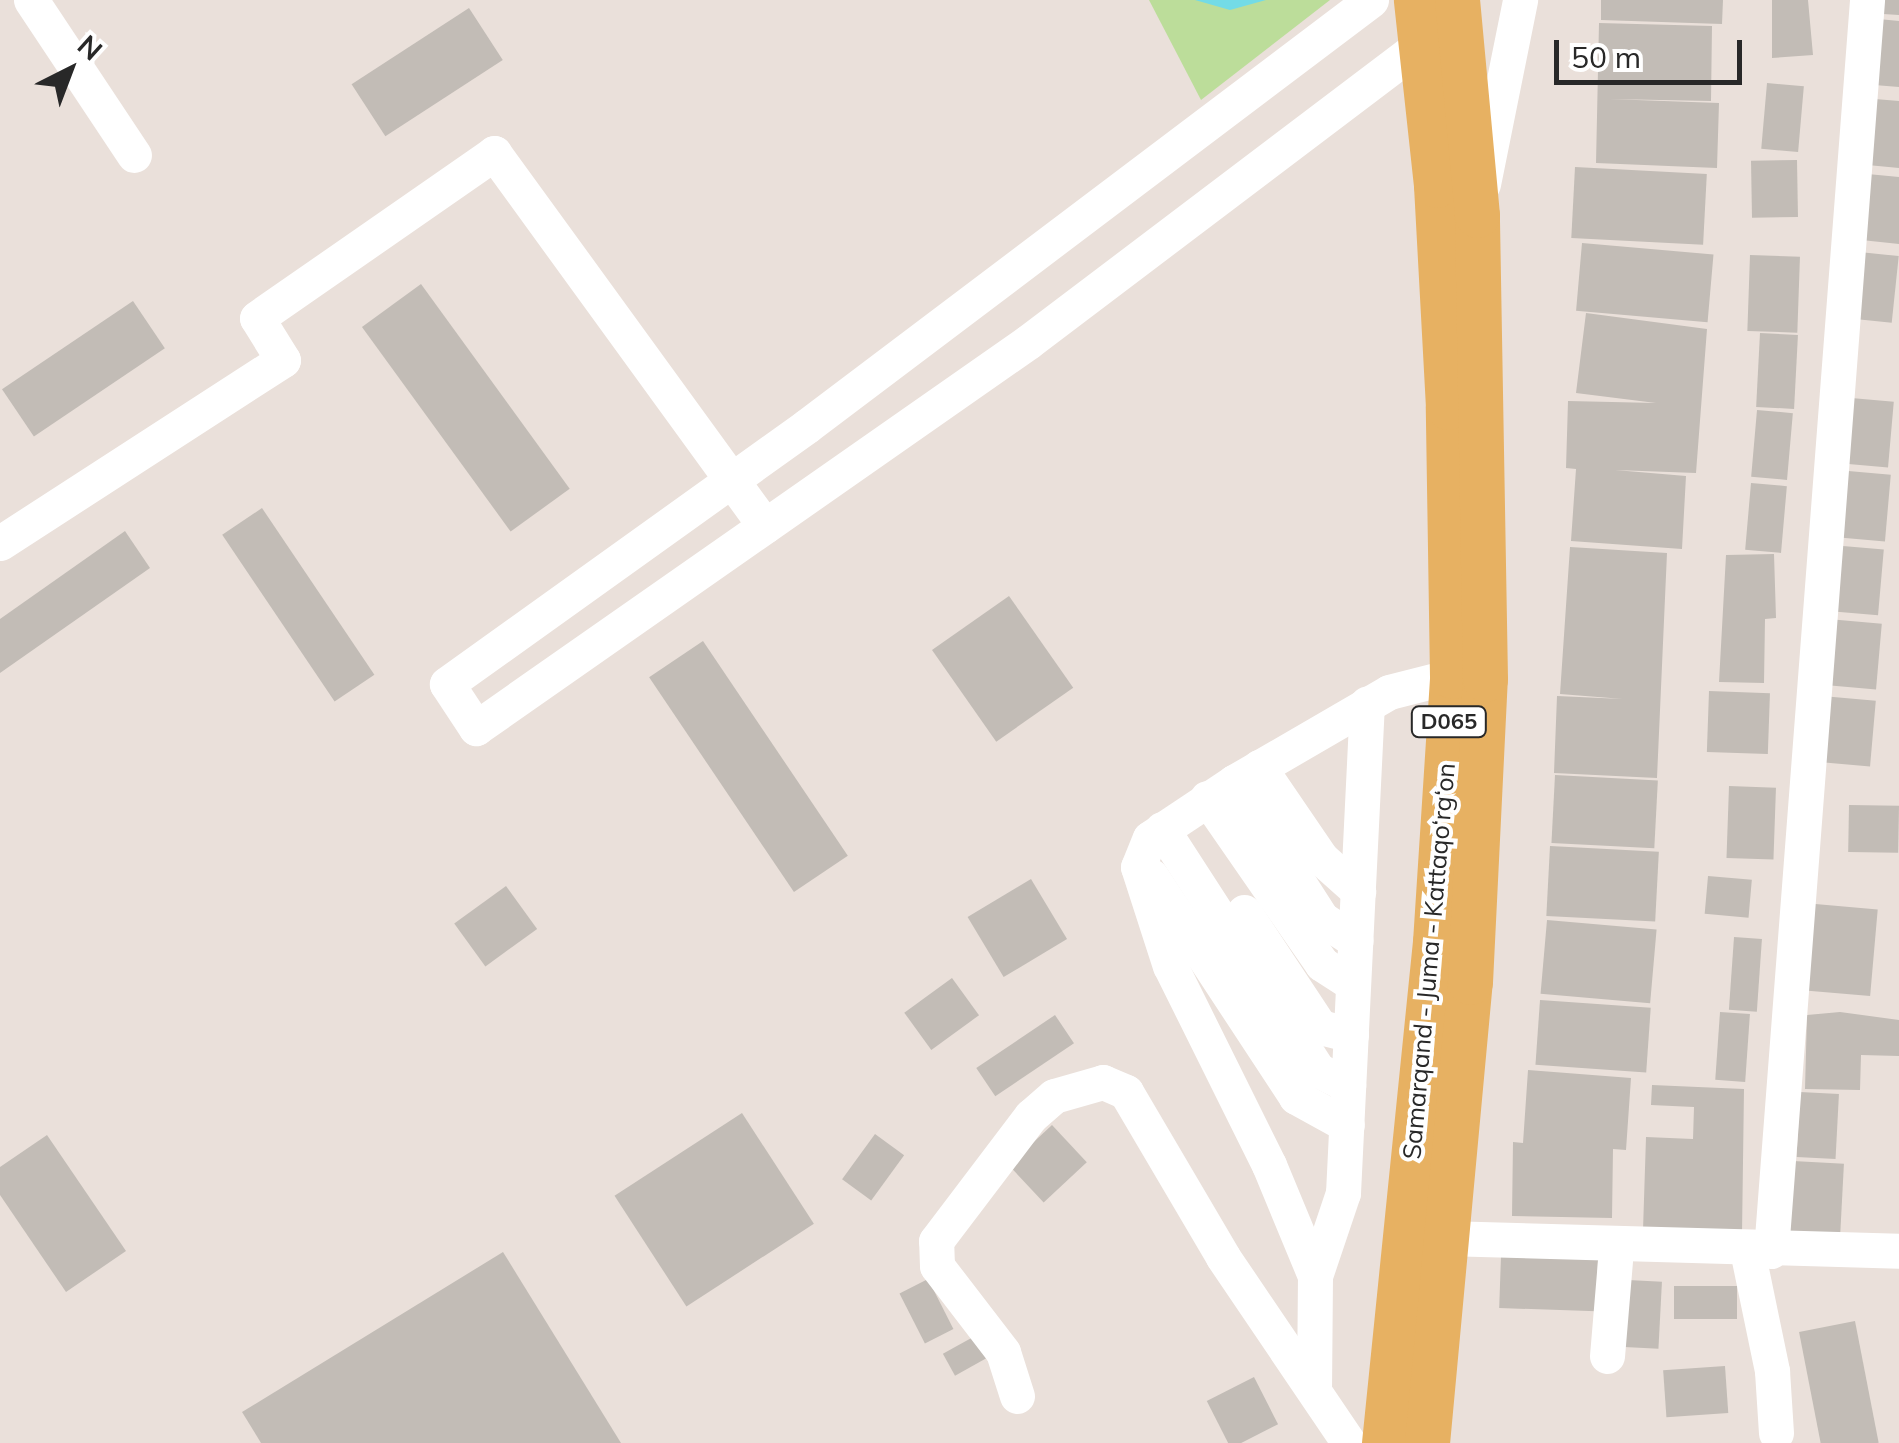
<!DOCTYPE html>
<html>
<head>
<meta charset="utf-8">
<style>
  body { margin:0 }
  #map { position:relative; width:1899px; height:1443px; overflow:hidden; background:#eae0da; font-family:Mulish,sans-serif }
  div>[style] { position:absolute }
  .green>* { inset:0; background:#bcdd9a }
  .water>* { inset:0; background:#73dbe6 }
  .building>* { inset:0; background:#c2bcb6; transform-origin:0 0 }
  .minor>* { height:35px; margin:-17.5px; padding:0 17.5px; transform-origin:17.5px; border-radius:17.5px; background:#fff }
  .major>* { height:45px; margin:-22.5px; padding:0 22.5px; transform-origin:22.5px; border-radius:22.5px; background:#e7b162 }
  span { translate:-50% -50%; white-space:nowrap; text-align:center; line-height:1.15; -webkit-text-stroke:8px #fff; paint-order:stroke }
  .shield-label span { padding:2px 8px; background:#fff; border:2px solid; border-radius:8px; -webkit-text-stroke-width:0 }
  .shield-label { font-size:22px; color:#282828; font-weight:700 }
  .street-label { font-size:25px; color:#282828 }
  .north { position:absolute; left:20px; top:20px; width:100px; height:100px; -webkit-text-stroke:8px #fff; paint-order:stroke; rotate:42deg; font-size:28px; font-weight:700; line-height:40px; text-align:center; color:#282828 }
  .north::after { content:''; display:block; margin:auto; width:35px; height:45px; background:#282828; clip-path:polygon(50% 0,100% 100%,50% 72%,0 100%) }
  .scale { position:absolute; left:1554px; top:40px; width:188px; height:45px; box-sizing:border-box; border:5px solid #282828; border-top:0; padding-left:12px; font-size:30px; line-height:35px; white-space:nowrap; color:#282828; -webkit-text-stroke:8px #fff; paint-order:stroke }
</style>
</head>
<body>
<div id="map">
  <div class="green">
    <div style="clip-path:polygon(1149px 0,1330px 0,1201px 100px)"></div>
  </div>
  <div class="water">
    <div style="clip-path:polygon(1195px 0,1266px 0,1230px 10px)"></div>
  </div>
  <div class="building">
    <div style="clip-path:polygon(1601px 0,1723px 0,1722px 24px,1601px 20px)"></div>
    <div style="clip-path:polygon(1772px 0,1808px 0,1813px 55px,1772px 58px)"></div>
    <div style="clip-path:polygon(1868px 0,1899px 0,1899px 15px,1867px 13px)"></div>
    <div style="left:469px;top:8px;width:62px;height:140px;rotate:57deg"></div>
    <div style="clip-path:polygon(1868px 18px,1899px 21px,1899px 87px,1862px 84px)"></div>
    <div style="clip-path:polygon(1599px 23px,1712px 26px,1711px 101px,1609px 99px,1719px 103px,1717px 168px,1596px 163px)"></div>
    <div style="left:1767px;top:83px;width:37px;height:66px;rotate:5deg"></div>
    <div style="clip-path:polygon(1863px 98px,1899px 101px,1899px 168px,1857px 164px)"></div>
    <div style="left:1797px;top:160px;width:57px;height:46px;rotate:89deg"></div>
    <div style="left:1575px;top:167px;width:132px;height:71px;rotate:3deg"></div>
    <div style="clip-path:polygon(1857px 173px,1899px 177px,1899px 244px,1852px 239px)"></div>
    <div style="left:1582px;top:243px;width:132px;height:68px;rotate:5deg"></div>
    <div style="left:1850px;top:251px;width:49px;height:67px;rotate:6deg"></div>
    <div style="left:1750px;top:255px;width:50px;height:76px;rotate:2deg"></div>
    <div style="left:421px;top:284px;width:253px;height:73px;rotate:54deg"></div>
    <div style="left:133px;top:301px;width:57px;height:158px;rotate:56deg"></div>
    <div style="clip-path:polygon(1586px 313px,1707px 329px,1696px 473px,1615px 470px,1686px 476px,1682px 549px,1571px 541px,1576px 469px,1566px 468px,1568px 401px,1656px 403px,1576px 393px)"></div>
    <div style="left:1760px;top:333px;width:38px;height:74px;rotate:3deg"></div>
    <div style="left:1840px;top:397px;width:54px;height:66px;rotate:5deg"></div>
    <div style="left:1757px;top:410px;width:36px;height:67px;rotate:5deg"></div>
    <div style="left:1837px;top:470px;width:54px;height:67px;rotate:5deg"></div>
    <div style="left:1751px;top:483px;width:36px;height:67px;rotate:5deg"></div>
    <div style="left:262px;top:508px;width:201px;height:48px;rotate:56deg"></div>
    <div style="clip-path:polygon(125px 531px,150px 568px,0 673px,0 619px)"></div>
    <div style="left:1831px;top:545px;width:53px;height:66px;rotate:5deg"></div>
    <div style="clip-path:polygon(1570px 547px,1667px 553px,1657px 778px,1554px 773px,1557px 696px,1623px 699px,1560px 694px)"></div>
    <div style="clip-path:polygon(1774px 554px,1776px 618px,1765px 619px,1764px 683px,1719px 682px,1726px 555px)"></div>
    <div style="left:1009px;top:596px;width:112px;height:94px;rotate:55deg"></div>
    <div style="left:1828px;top:619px;width:54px;height:66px;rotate:5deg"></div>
    <div style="left:703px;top:641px;width:259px;height:65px;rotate:56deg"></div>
    <div style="left:1709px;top:691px;width:61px;height:61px;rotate:2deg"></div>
    <div style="left:1822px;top:696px;width:54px;height:66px;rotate:5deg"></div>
    <div style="left:1555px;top:775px;width:103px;height:68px;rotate:3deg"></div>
    <div style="left:1729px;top:786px;width:47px;height:72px;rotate:2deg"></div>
    <div style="left:1849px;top:805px;width:50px;height:47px;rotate:1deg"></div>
    <div style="left:1550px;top:846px;width:109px;height:70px;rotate:3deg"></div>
    <div style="left:1708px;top:876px;width:44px;height:38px;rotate:5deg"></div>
    <div style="left:1031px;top:879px;width:70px;height:74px;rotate:59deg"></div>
    <div style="left:506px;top:886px;width:53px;height:64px;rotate:54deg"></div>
    <div style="left:1804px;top:903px;width:74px;height:87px;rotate:5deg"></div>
    <div style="left:1547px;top:920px;width:110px;height:74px;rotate:5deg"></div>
    <div style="left:1734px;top:937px;width:28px;height:73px;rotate:4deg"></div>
    <div style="left:952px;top:978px;width:46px;height:59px;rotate:54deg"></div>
    <div style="left:1540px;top:1000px;width:111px;height:65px;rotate:4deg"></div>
    <div style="left:1720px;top:1012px;width:30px;height:68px;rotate:4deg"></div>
    <div style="clip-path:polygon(1840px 1012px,1899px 1020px,1899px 1056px,1861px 1055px,1860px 1090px,1805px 1089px,1807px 1015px)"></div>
    <div style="left:1055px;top:1015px;width:34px;height:95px;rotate:56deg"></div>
    <div style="clip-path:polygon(1528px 1070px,1631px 1078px,1626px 1150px,1613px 1149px,1612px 1218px,1512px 1216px,1513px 1142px,1523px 1143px)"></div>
    <div style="clip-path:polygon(1652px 1085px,1744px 1089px,1742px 1234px,1643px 1230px,1646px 1137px,1693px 1139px,1694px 1107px,1651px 1105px)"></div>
    <div style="left:1800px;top:1092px;width:39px;height:65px;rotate:3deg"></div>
    <div style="left:742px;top:1113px;width:132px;height:152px;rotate:57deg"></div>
    <div style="left:1052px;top:1125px;width:51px;height:59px;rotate:47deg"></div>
    <div style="left:875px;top:1134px;width:36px;height:56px;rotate:36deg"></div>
    <div style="clip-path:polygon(47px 1135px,126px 1251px,66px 1292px,0 1195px,0 1167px)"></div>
    <div style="left:1793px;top:1161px;width:51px;height:86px;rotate:3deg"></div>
    <div style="clip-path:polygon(503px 1252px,621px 1443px,261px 1443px,242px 1412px)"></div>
    <div style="left:1501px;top:1256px;width:97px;height:52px;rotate:2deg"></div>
    <div style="left:928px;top:1279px;width:56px;height:32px;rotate:63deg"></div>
    <div style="left:1628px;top:1280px;width:34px;height:67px;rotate:3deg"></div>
    <div style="left:1674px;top:1286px;width:63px;height:33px"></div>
    <div style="left:1855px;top:1321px;width:124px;height:57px;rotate:79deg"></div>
    <div style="left:984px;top:1331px;width:25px;height:47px;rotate:61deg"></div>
    <div style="left:1725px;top:1366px;width:47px;height:62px;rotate:86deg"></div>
    <div style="left:1254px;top:1377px;width:53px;height:53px;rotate:63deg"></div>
  </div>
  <div class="minor">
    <div style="left:31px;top:0;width:186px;rotate:56.4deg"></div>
    <div style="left:1371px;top:0;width:707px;rotate:142.94deg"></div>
    <div style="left:807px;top:426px;width:443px;rotate:144.4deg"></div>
    <div style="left:447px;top:684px;width:53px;rotate:56.6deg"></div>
    <div style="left:476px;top:728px;width:674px;rotate:-34.96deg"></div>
    <div style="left:1028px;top:342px;width:515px;rotate:-37.11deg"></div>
    <div style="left:1483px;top:184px;width:188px;rotate:-78.6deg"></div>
    <div style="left:0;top:543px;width:337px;rotate:-32.9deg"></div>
    <div style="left:283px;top:360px;width:49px;rotate:-121.8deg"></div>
    <div style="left:257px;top:318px;width:289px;rotate:-34.8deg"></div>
    <div style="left:494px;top:153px;width:461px;rotate:54deg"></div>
    <div style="left:1259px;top:767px;width:110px;rotate:55.7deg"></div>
    <div style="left:1321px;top:858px;width:50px;rotate:41.7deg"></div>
    <div style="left:1234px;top:782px;width:163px;rotate:57.3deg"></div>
    <div style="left:1322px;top:919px;width:40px;rotate:32.9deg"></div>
    <div style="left:1207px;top:798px;width:202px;rotate:55.3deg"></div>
    <div style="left:1322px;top:964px;width:37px;rotate:33deg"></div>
    <div style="left:1162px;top:829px;width:287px;rotate:57.1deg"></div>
    <div style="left:1318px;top:1070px;width:34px;rotate:27deg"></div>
    <div style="left:1151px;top:876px;width:264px;rotate:56.7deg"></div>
    <div style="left:1296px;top:1097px;width:58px;rotate:28.8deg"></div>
    <div style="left:1244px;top:912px;width:138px;rotate:56.5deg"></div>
    <div style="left:1320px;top:1027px;width:32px;rotate:14deg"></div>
    <div style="left:1444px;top:1238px;width:455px;rotate:1.6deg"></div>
    <div style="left:1747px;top:1250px;width:124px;rotate:78.3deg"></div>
    <div style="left:1772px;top:1371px;width:62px;rotate:86.3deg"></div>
    <div style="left:1771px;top:1251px;width:1255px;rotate:-85.61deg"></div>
    <div style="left:1315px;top:1276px;width:88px;rotate:-71.4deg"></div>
    <div style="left:1343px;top:1193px;width:490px;rotate:-87.2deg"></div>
    <div style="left:1607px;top:1356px;width:108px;rotate:-85.2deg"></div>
    <div style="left:1314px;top:1390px;width:114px;rotate:-89.5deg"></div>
    <div style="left:1315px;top:1276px;width:120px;rotate:-112.5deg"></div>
    <div style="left:1269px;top:1165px;width:222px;rotate:-116.4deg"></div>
    <div style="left:1170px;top:966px;width:104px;rotate:-107.9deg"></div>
    <div style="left:1138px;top:867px;width:31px;rotate:-68deg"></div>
    <div style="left:1150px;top:838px;width:101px;rotate:-33.7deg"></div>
    <div style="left:1234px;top:782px;width:179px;rotate:-30.1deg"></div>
    <div style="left:1389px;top:692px;width:65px;rotate:-14.3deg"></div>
    <div style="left:1017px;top:1396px;width:46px;rotate:-107.7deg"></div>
    <div style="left:1003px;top:1352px;width:108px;rotate:-127.5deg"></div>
    <div style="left:937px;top:1266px;width:25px;rotate:-92deg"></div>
    <div style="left:936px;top:1241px;width:157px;rotate:-52.8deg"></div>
    <div style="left:1031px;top:1116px;width:30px;rotate:-41deg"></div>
    <div style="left:1054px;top:1096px;width:51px;rotate:-15.9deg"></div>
    <div style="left:1103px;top:1082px;width:25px;rotate:23deg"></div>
    <div style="left:1126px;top:1092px;width:191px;rotate:59.5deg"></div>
    <div style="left:1223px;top:1257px;width:221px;rotate:55.9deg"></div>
  </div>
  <div class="major">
    <div style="left:1384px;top:1443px;width:504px;rotate:-84.19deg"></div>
    <div style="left:1435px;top:942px;width:267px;rotate:-86.3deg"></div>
    <div style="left:1452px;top:676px;width:269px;rotate:-90.9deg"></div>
    <div style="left:1448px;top:407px;width:222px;rotate:-93.1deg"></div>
    <div style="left:1436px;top:185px;width:186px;rotate:-96.2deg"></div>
    <div style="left:1427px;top:1443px;width:463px;rotate:-84.7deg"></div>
    <div style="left:1470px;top:982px;width:303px;rotate:-87.2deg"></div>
    <div style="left:1485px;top:679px;width:464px;rotate:-91deg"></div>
    <div style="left:1477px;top:215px;width:216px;rotate:-95.3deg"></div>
  </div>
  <div class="shield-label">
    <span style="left:1449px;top:722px">D065</span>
  </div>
  <div class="street-label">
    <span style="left:1429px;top:961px;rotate:-85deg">Samarqand - Juma - Kattaqo‘rg‘on</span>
  </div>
  <div class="north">N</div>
  <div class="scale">50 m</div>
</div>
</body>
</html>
